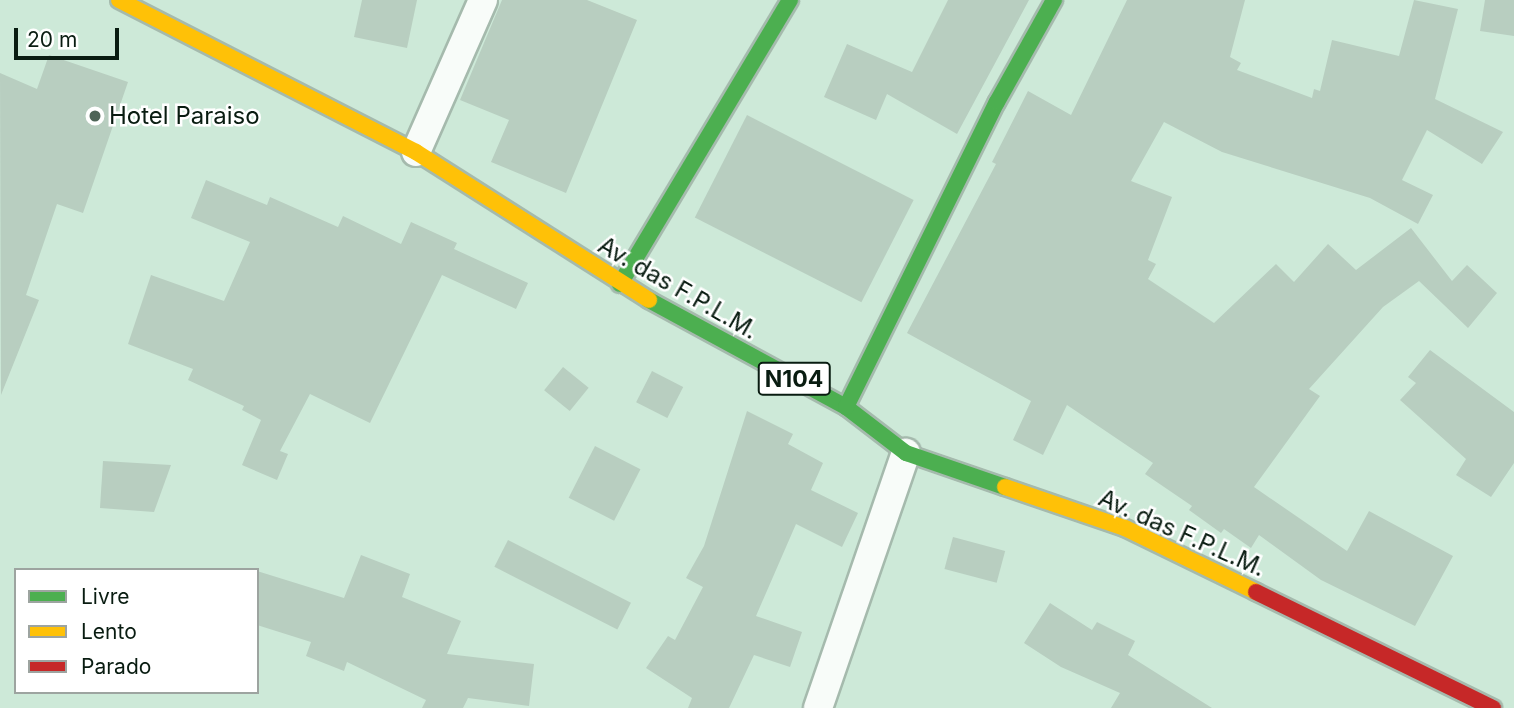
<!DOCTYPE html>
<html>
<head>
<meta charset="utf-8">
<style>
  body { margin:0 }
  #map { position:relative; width:1514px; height:708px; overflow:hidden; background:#cde9d8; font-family:Inter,sans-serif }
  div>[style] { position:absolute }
  .building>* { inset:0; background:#b8cec0; transform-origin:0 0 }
  .roads { filter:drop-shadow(2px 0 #a5baad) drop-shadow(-2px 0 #a5baad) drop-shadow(0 2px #a5baad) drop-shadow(0 -2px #a5baad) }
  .street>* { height:28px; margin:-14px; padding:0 14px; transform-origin:14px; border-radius:14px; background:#f8fcf9 }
  .fast>* { height:16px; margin:-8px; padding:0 8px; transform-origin:8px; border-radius:8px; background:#4caf50 }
  .slow>* { height:16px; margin:-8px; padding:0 8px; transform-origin:8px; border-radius:8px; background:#ffc107 }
  .jam>* { height:16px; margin:-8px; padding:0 8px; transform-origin:8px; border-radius:8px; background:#c62828 }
  .dots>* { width:19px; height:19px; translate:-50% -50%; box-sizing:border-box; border:4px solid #fff; border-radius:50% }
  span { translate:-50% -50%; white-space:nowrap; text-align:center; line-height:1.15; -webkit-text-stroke:5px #fff; paint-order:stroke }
  .shield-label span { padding:2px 5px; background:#fff; border:2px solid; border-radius:5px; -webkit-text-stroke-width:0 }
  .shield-label { font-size:23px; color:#091c11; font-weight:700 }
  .poi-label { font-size:24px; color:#091c11 }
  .left { translate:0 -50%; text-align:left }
  .street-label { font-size:24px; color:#091c11 }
  .legend { position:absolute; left:14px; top:568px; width:245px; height:126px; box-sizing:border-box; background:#fff; border:2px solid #9da4a0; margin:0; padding:9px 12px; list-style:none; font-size:21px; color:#091c11 }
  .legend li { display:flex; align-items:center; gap:14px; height:35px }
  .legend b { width:35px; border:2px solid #9da4a0 }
  .scale { position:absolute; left:14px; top:28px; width:105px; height:32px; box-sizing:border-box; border:4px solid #091c11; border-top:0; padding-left:9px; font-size:21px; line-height:24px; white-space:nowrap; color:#091c11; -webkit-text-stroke:5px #fff; paint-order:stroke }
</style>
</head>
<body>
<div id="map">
  <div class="building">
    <div style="clip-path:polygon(362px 0,417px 0,407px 48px,354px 37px)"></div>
    <div style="clip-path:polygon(502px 0,587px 0,637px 20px,566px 193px,491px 162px,509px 120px,460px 100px)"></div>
    <div style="clip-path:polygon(948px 0,1029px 0,957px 134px,887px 94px,876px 120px,824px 97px,847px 44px,912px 72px)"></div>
    <div style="clip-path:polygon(1127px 0,1245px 0,1230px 57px,1241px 63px,1237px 70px,1312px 98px,1314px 89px,1320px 91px,1332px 40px,1399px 56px,1414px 0,1458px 9px,1435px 99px,1503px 132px,1482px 164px,1427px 130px,1402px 180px,1433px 195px,1418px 224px,1370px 198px,1222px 152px,1164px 122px,1131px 181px,1172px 197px,1148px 260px,1156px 264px,1148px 279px,1214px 323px,1276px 264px,1294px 282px,1328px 244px,1356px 270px,1411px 228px,1452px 281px,1467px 265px,1497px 293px,1468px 328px,1419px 281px,1383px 307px,1309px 389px,1320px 396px,1254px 487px,1347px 551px,1369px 511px,1453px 556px,1415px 626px,1321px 580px,1259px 535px,1251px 548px,1224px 529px,1221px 533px,1189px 510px,1192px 506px,1145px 474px,1153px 463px,1067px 405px,1043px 455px,1013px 440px,1031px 401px,907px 333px,996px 164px,992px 162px,1028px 91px,1071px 115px)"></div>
    <div style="clip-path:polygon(1485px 0,1514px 0,1514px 36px,1480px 31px)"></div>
    <div style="clip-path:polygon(49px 55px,128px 82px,83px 213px,57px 204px,26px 295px,39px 300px,1px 395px,0 73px,37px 89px)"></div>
    <div style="left:747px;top:115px;width:187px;height:115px;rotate:27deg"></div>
    <div style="clip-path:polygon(206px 180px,267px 205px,270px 197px,338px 227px,343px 216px,401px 244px,411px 222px,457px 243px,454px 249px,528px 283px,516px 309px,442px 275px,370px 423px,310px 394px,280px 451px,288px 454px,277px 480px,242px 465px,261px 420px,242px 410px,244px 406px,188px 380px,193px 369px,128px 344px,151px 275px,224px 301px,250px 242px,191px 218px)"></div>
    <div style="clip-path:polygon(1430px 350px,1514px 412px,1514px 463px,1491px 497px,1456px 475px,1466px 459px,1400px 400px,1416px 383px,1408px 377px)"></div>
    <div style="left:563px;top:367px;width:33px;height:30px;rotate:39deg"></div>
    <div style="left:652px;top:371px;width:35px;height:35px;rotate:27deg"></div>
    <div style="clip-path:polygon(747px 411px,793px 434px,788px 444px,823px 463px,811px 490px,858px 513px,842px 547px,796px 524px,756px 616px,802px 632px,790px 667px,754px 655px,729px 708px,688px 708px,692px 698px,646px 668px,668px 636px,675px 640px,703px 587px,686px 578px,704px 546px)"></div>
    <div style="left:595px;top:446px;width:51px;height:58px;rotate:27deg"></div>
    <div style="clip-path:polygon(103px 461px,171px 465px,154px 512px,100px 508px)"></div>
    <div style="left:953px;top:537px;width:54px;height:33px;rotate:15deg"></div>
    <div style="left:508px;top:540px;width:138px;height:30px;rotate:27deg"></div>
    <div style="clip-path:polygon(361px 555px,410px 574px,402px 597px,461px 621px,447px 654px,534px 664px,529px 706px,468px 698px,463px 708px,422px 708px,426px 700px,347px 662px,344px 671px,306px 656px,311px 642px,257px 625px,257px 571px,344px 598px)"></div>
    <div style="clip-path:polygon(1050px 603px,1092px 630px,1097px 622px,1135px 641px,1128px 655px,1212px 708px,1111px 708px,1120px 693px,1061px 667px,1024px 643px)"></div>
  </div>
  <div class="roads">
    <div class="street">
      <div style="left:416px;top:152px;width:166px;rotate:-66.2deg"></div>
      <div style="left:818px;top:708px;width:270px;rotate:-71deg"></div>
    </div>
    <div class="fast">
      <div style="left:620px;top:284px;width:331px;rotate:-59.1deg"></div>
      <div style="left:649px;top:300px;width:224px;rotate:28.5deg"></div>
      <div style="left:846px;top:407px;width:76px;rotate:37.5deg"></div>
      <div style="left:906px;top:453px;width:105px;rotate:19deg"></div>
      <div style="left:846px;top:407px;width:340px;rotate:-63.7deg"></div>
      <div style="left:997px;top:102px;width:117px;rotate:-60.8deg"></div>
    </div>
    <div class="slow">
      <div style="left:119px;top:0;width:334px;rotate:27.1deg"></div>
      <div style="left:416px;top:152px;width:276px;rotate:32.4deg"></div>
      <div style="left:1005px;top:487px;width:127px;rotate:18.9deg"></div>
      <div style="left:1125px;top:528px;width:146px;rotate:26deg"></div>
    </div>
    <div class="jam">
      <div style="left:1256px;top:592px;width:264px;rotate:26.1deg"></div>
    </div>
  </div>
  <div class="dots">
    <div style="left:95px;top:116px;background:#4e6457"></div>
  </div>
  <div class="shield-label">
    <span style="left:794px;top:379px">N104</span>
  </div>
  <div class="poi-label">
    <span class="left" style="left:109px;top:116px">Hotel Paraiso</span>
  </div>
  <div class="street-label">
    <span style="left:678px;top:288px;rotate:30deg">Av. das F.P.L.M.</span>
    <span style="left:1182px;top:533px;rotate:24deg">Av. das F.P.L.M.</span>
  </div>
  <ul class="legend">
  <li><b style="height:9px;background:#4caf50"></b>Livre</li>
  <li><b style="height:9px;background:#ffc107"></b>Lento</li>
  <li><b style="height:9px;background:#c62828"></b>Parado</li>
  </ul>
  <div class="scale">20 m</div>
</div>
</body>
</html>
